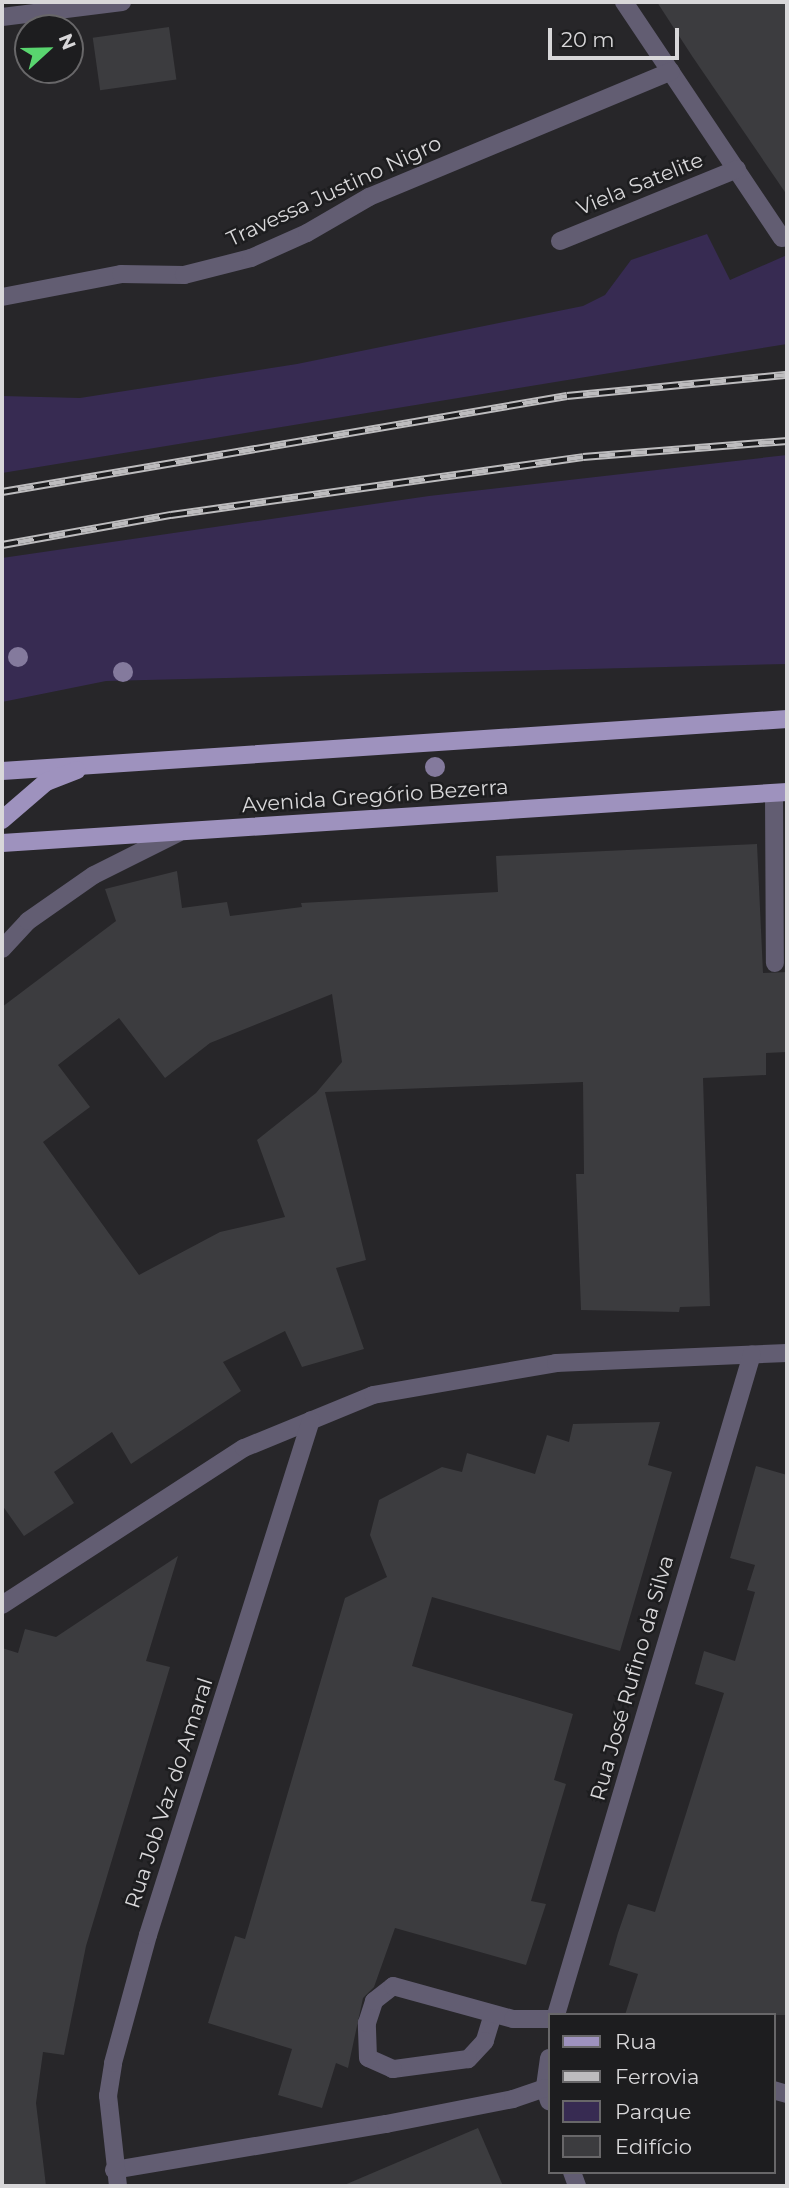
<!DOCTYPE html>
<html>
<head>
<meta charset="utf-8">
<style>
  body { margin:0 }
  #map { position:relative; width:789px; height:2188px; overflow:hidden; background:#272629; font-family:Montserrat,sans-serif }
  div>[style] { position:absolute }
  .green>* { inset:0; background:#372b52 }
  .building>* { inset:0; background:#3c3c3f; transform-origin:0 0 }
  .minor>* { height:18px; margin:-9px; padding:0 9px; transform-origin:9px; border-radius:9px; background:#625d72 }
  .major>* { height:18px; margin:-9px; padding:0 9px; transform-origin:9px; border-radius:9px; background:#9e92be }
  .rail>* { height:8px; margin-top:-4px; transform-origin:0; background:repeating-linear-gradient(90deg,#1d1d1f 0 16px,#bdbcbe 0 32px); box-sizing:border-box; border-block:2px solid #bdbcbe }
  .trees>* { width:20px; height:20px; margin:-10px; border-radius:50%; background:#847a9d }
  span { translate:-50% -50%; white-space:nowrap; text-align:center; line-height:1.15; -webkit-text-stroke:5px #1d1d1f; paint-order:stroke }
  .street-label { font-size:21px; color:#d8d7d9 }
  .frame { position:absolute; inset:0; border:4px solid #d8d7d9; pointer-events:none }
  .legend { position:absolute; left:548px; top:2013px; width:228px; height:161px; box-sizing:border-box; background:#1d1d1f; border:2px solid #686769; margin:0; padding:9px 12px; list-style:none; font-size:21px; color:#d8d7d9 }
  .legend li { display:flex; align-items:center; gap:14px; height:35px }
  .legend b { width:35px; border:2px solid #686769 }
  .north { position:absolute; left:14px; top:14px; width:70px; height:70px; box-sizing:border-box; background:#1d1d1f; border:2px solid #686769; border-radius:50%; rotate:68deg; font-size:19px; font-weight:700; line-height:28px; text-align:center; color:#d8d7d9 }
  .north::after { content:''; display:block; margin:auto; width:24px; height:32px; background:#59d56f; clip-path:polygon(50% 0,100% 100%,50% 72%,0 100%) }
  .scale { position:absolute; left:548px; top:28px; width:131px; height:32px; box-sizing:border-box; border:4px solid #d8d7d9; border-top:0; padding-left:9px; font-size:21px; line-height:24px; white-space:nowrap; color:#d8d7d9; -webkit-text-stroke:5px #1d1d1f; paint-order:stroke }
</style>
</head>
<body>
<div id="map">
  <div class="green">
    <div style="clip-path:polygon(707px 234px,730px 280px,787px 255px,787px 344px,2px 473px,2px 396px,80px 398px,297px 364px,583px 306px,605px 295px,631px 260px)"></div>
    <div style="clip-path:polygon(787px 455px,787px 664px,106px 681px,2px 702px,2px 558px,429px 496px)"></div>
  </div>
  <div class="building">
    <div style="clip-path:polygon(657px 2px,787px 2px,787px 195px,692px 56px)"></div>
    <div style="left:169px;top:27px;width:53px;height:77px;rotate:82deg"></div>
    <div style="clip-path:polygon(evenodd,757px 844px,763px 973px,787px 972px,787px 1052px,766px 1053px,766px 1075px,703px 1078px,710px 1306px,680px 1307px,679px 1312px,581px 1310px,576px 1174px,584px 1174px,583px 1082px,325px 1092px,366px 1260px,336px 1268px,364px 1349px,302px 1367px,285px 1331px,223px 1362px,241px 1391px,131px 1464px,112px 1432px,54px 1472px,74px 1503px,24px 1536px,2px 1505px,2px 1007px,116px 921px,105px 889px,177px 871px,182px 908px,227px 902px,230px 916px,302px 907px,301px 903px,498px 892px,496px 856px,757px 844px,332px 994px,342px 1062px,316px 1093px,257px 1140px,285px 1217px,220px 1232px,139px 1275px,43px 1142px,90px 1107px,58px 1065px,119px 1018px,165px 1078px,210px 1043px,332px 994px)"></div>
    <div style="clip-path:polygon(660px 1422px,648px 1465px,672px 1472px,620px 1651px,432px 1597px,412px 1666px,573px 1714px,554px 1780px,566px 1784px,531px 1901px,546px 1904px,526px 1965px,395px 1928px,374px 1987px,363px 1998px,348px 2068px,336px 2063px,322px 2108px,278px 2095px,292px 2049px,208px 2023px,235px 1936px,245px 1939px,345px 1598px,387px 1577px,370px 1535px,379px 1500px,442px 1467px,462px 1472px,467px 1453px,535px 1474px,547px 1435px,569px 1442px,573px 1424px)"></div>
    <div style="clip-path:polygon(756px 1466px,787px 1475px,787px 2015px,625px 2015px,638px 1974px,609px 1965px,618px 1933px,628px 1904px,655px 1912px,724px 1693px,695px 1684px,704px 1651px,735px 1661px,755px 1592px,747px 1590px,755px 1565px,730px 1558px)"></div>
    <div style="clip-path:polygon(178px 1556px,146px 1661px,170px 1667px,86px 1946px,64px 2055px,43px 2052px,36px 2103px,46px 2186px,2px 2186px,2px 1648px,18px 1653px,25px 1629px,56px 1637px)"></div>
    <div style="clip-path:polygon(478px 2128px,503px 2186px,342px 2186px)"></div>
  </div>
  <div class="minor">
    <div style="left:624px;top:2px;width:284px;rotate:56.2deg"></div>
    <div style="left:2px;top:17px;width:121px;rotate:-7.1deg"></div>
    <div style="left:560px;top:241px;width:191px;rotate:-22.1deg"></div>
    <div style="left:2px;top:297px;width:121px;rotate:-10.9deg"></div>
    <div style="left:121px;top:274px;width:63px;rotate:0.9deg"></div>
    <div style="left:184px;top:275px;width:69px;rotate:-14.2deg"></div>
    <div style="left:251px;top:258px;width:61px;rotate:-24.1deg"></div>
    <div style="left:307px;top:233px;width:72px;rotate:-30.1deg"></div>
    <div style="left:369px;top:197px;width:327px;rotate:-22.6deg"></div>
    <div style="left:774px;top:794px;width:169px;rotate:89.7deg"></div>
    <div style="left:2px;top:949px;width:38px;rotate:-47deg"></div>
    <div style="left:28px;top:921px;width:80px;rotate:-34.9deg"></div>
    <div style="left:94px;top:875px;width:94px;rotate:-26.6deg"></div>
    <div style="left:2px;top:1605px;width:288px;rotate:-33deg"></div>
    <div style="left:244px;top:1448px;width:139px;rotate:-22.3deg"></div>
    <div style="left:373px;top:1395px;width:186px;rotate:-9.9deg"></div>
    <div style="left:556px;top:1363px;width:231px;rotate:-2.5deg"></div>
    <div style="left:493px;top:2014px;width:28px;rotate:107deg"></div>
    <div style="left:485px;top:2041px;width:25px;rotate:133deg"></div>
    <div style="left:468px;top:2059px;width:76px;rotate:172.4deg"></div>
    <div style="left:393px;top:2069px;width:27px;rotate:-156deg"></div>
    <div style="left:368px;top:2058px;width:35px;rotate:-92deg"></div>
    <div style="left:367px;top:2023px;width:23px;rotate:-72deg"></div>
    <div style="left:374px;top:2001px;width:24px;rotate:-38deg"></div>
    <div style="left:393px;top:1986px;width:124px;rotate:15.4deg"></div>
    <div style="left:513px;top:2019px;width:36px"></div>
    <div style="left:556px;top:2015px;width:689px;rotate:-73.48deg"></div>
    <div style="left:549px;top:2058px;width:30px;rotate:98deg"></div>
    <div style="left:545px;top:2088px;width:14px;rotate:73deg"></div>
    <div style="left:773px;top:2090px;width:15px;rotate:16deg"></div>
    <div style="left:114px;top:2170px;width:276px;rotate:-9.6deg"></div>
    <div style="left:386px;top:2124px;width:129px;rotate:-11.1deg"></div>
    <div style="left:513px;top:2099px;width:34px;rotate:-19deg"></div>
    <div style="left:572px;top:2172px;width:15px;rotate:70deg"></div>
    <div style="left:118px;top:2186px;width:91px;rotate:-96.3deg"></div>
    <div style="left:108px;top:2096px;width:33px;rotate:-81deg"></div>
    <div style="left:113px;top:2063px;width:133px;rotate:-74.7deg"></div>
    <div style="left:148px;top:1935px;width:540px;rotate:-72.44deg"></div>
  </div>
  <div class="major">
    <div style="left:2px;top:771px;width:787px;rotate:-3.79deg"></div>
    <div style="left:2px;top:820px;width:58px;rotate:-40.8deg"></div>
    <div style="left:46px;top:782px;width:33px;rotate:-21deg"></div>
    <div style="left:2px;top:843px;width:787px;rotate:-3.72deg"></div>
  </div>
  <div class="rail">
    <div style="left:2px;top:492px;width:573px;rotate:-9.64deg"></div>
    <div style="left:567px;top:396px;width:221px;rotate:-5.5deg"></div>
    <div style="left:2px;top:545px;width:172px;rotate:-10.1deg"></div>
    <div style="left:171px;top:515px;width:416px;rotate:-8deg"></div>
    <div style="left:583px;top:457px;width:205px;rotate:-4.5deg"></div>
  </div>
  <div class="trees">
    <div style="left:18px;top:657px"></div>
    <div style="left:123px;top:672px"></div>
    <div style="left:435px;top:767px"></div>
  </div>
  <div class="street-label">
    <span style="left:640px;top:184px;rotate:-22deg">Viela Satelite</span>
    <span style="left:334px;top:191px;rotate:-25deg">Travessa Justino Nigro</span>
    <span style="left:375px;top:796px;rotate:-4deg">Avenida Gregório Bezerra</span>
    <span style="left:632px;top:1678px;rotate:-74deg">Rua José Rufino da Silva</span>
    <span style="left:169px;top:1793px;rotate:-72deg">Rua Job Vaz do Amaral</span>
  </div>
  <div class="frame"></div>
  <ul class="legend">
  <li><b style="height:9px;background:#9e92be"></b>Rua</li>
  <li><b style="height:9px;background:#bdbcbe"></b>Ferrovia</li>
  <li><b style="height:19px;background:#372b52"></b>Parque</li>
  <li><b style="height:19px;background:#3c3c3f"></b>Edifício</li>
  </ul>
  <div class="north">N</div>
  <div class="scale">20 m</div>
</div>
</body>
</html>
